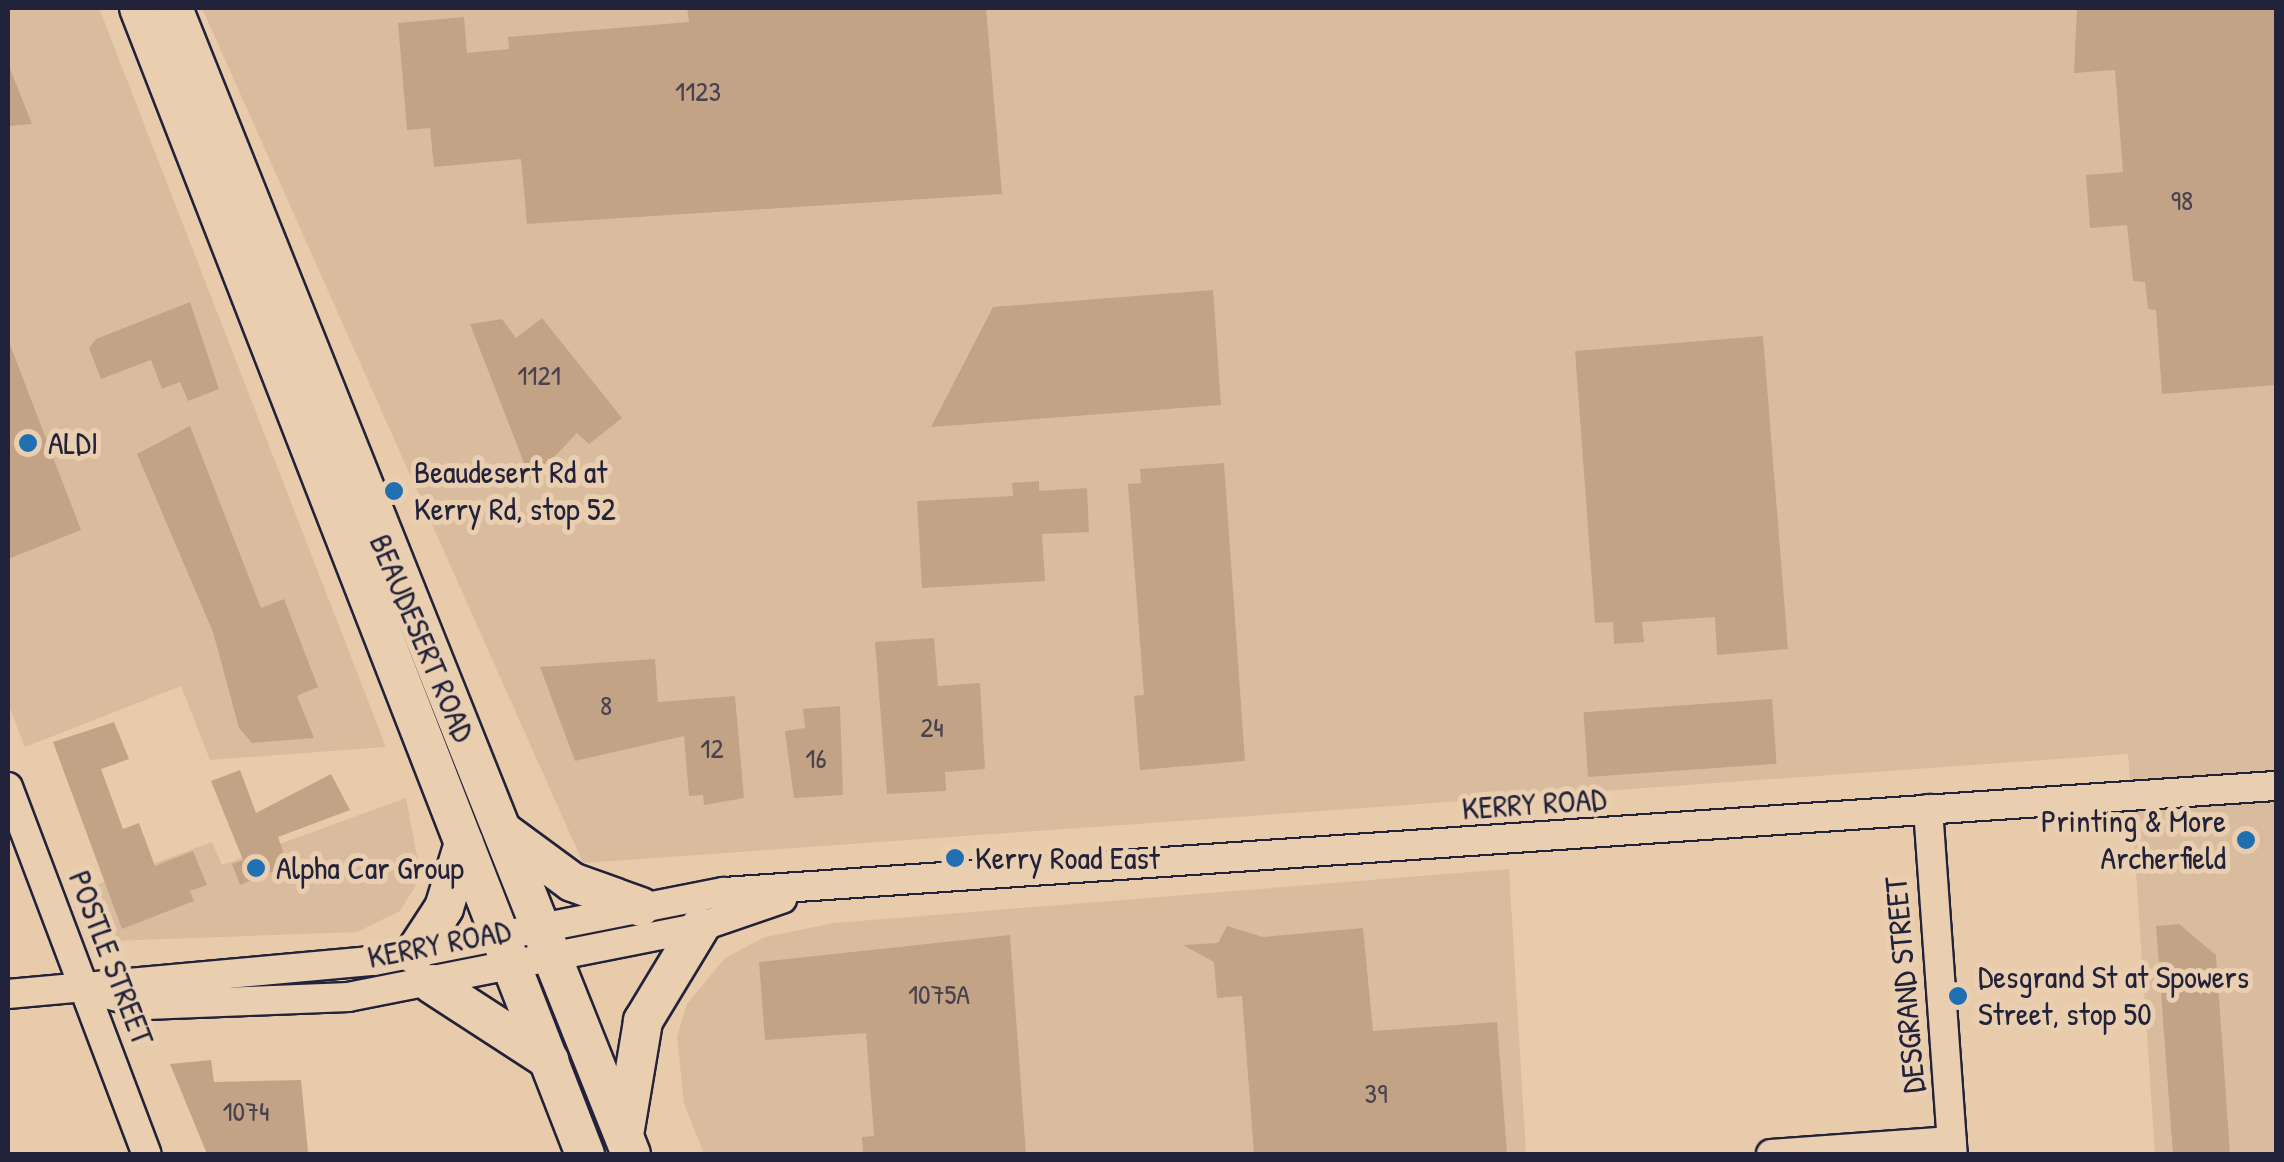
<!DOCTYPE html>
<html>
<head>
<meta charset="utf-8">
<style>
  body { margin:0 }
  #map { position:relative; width:2284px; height:1162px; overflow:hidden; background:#e8cbab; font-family:"Patrick Hand",sans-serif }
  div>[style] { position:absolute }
  .built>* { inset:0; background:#d9bc9e }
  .building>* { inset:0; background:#c3a386; transform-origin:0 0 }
  .roads { filter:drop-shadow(2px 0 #22223b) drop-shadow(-2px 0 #22223b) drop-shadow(0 2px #22223b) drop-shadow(0 -2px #22223b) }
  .minor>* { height:28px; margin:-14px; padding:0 14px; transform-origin:14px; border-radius:14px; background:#e9ceb0 }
  .highway>* { height:38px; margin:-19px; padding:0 19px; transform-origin:19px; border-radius:19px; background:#e9ceb0 }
  .dots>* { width:28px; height:28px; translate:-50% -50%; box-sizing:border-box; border:5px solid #e9ceb0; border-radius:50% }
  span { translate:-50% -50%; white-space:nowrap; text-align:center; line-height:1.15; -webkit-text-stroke:10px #e9ceb0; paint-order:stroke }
  .number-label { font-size:28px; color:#4a424e }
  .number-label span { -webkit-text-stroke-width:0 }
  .poi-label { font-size:32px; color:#22223b }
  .left { translate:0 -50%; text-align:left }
  .right { translate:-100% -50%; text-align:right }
  .street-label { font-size:32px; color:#22223b }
  .frame { position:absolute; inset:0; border:10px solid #22223b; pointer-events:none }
</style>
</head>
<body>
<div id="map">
  <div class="built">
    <div style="clip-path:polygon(8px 8px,99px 8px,386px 747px,210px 760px,181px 686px,25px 747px,8px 703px)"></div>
    <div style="clip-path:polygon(202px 8px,2276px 8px,2276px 1154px,2155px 1154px,2128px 754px,583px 863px)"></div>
    <div style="clip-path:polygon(406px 798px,421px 877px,400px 911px,357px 932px,112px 941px,82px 890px,212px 842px,222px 865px)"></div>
    <div style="clip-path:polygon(1509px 869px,1526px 1154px,704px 1154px,684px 1103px,677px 1037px,687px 1004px,725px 958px,765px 937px,834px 923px)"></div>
  </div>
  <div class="building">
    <div style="clip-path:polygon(687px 8px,986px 8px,1002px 194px,527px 224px,521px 159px,434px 167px,430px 128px,407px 130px,398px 23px,464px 17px,467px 53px,509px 49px,508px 37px,689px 22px)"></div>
    <div style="clip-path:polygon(2077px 8px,2276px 8px,2276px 385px,2162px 394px,2156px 310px,2148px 309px,2145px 282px,2133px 281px,2127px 225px,2090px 228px,2086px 175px,2123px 172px,2115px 70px,2074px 73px)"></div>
    <div style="clip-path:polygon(8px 66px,9px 66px,32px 124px,8px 126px)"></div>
    <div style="clip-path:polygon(1213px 290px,1221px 405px,931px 427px,993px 307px)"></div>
    <div style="clip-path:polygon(190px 302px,219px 389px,188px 401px,180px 382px,162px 389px,151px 360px,101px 379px,89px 348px,96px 339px)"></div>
    <div style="clip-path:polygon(542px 318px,622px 418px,589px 444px,577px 433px,531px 481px,470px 324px,502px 319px,516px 338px)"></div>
    <div style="clip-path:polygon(1763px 336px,1788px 649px,1717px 655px,1715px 617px,1642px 622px,1644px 642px,1614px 644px,1613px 622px,1595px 623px,1575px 351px)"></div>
    <div style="clip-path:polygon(9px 342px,81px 530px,8px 559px,8px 343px)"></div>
    <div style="clip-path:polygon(190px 426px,261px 608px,284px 599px,318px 687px,297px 696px,314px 738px,252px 743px,239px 728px,213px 632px,137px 454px)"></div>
    <div style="clip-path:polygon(1224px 463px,1245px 761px,1140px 770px,1134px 696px,1144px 695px,1128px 484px,1141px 483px,1140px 469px)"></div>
    <div style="clip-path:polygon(1039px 481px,1039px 491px,1087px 488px,1089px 532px,1042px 534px,1045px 581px,922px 588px,917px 501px,1013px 496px,1012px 483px)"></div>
    <div style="clip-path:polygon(934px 638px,938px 686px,980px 683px,985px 769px,945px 772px,946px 791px,887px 794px,875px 642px)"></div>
    <div style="clip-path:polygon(655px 659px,658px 702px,735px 696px,744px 798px,704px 805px,703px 795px,689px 796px,684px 736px,575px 761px,540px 667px)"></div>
    <div style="left:1772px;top:699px;width:65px;height:189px;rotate:86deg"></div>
    <div style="clip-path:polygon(840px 706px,843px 795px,794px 798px,785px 731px,805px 728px,803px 709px)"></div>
    <div style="clip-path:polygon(114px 722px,129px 759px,101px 769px,123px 829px,139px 823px,155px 866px,193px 851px,207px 885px,190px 891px,194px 901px,122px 929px,53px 742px)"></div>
    <div style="clip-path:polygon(240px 770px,256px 813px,331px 774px,350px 810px,278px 837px,288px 865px,240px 885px,232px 864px,243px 860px,211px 781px)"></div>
    <div style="clip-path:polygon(2179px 924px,2216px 955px,2230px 1154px,2173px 1154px,2156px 926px)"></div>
    <div style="clip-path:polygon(1227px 926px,1263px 937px,1363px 928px,1373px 1031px,1497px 1022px,1507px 1154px,1254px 1154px,1242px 996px,1217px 998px,1214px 962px,1183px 945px,1218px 943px)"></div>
    <div style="clip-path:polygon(1010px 935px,1026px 1154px,863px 1154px,862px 1137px,874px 1136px,866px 1033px,765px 1040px,759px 962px)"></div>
    <div style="clip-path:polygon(211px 1060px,214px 1082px,301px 1080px,308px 1152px,207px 1154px,170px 1064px)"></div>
  </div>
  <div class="roads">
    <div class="minor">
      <div style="left:8px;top:787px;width:392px;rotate:69.3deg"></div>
      <div style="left:1928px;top:809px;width:346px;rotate:85.9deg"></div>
      <div style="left:94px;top:991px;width:56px;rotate:14.5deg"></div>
      <div style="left:148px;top:1005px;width:200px;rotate:-2.3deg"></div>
      <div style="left:348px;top:997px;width:359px;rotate:-11.2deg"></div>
      <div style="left:700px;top:927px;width:87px;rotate:-18.9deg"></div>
      <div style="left:8px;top:994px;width:367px;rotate:-5.2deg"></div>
      <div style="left:374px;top:961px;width:357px;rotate:-11.2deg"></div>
      <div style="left:724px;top:892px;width:1556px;rotate:-3.91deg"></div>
      <div style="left:1771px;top:1154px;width:181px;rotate:-4.1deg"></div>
    </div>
    <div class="highway">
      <div style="left:139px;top:8px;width:1230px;rotate:68.74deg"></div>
      <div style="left:173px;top:8px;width:1234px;rotate:68.22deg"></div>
      <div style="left:504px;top:832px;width:84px;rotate:36.3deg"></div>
      <div style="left:572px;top:882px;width:73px;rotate:19.9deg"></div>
      <div style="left:414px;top:954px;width:55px;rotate:-56.9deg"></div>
      <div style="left:444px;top:908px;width:68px;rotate:-72.9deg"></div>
      <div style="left:432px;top:984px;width:140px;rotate:33deg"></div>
      <div style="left:624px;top:1135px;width:116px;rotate:-80.5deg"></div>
      <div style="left:643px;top:1021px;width:110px;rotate:-58.8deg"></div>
    </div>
  </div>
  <div class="dots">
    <div style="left:28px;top:443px;background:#1f6fb2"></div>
    <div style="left:394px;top:491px;background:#1f6fb2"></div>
    <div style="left:2246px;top:840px;background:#1f6fb2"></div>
    <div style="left:955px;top:858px;background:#1f6fb2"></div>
    <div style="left:256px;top:868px;background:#1f6fb2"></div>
    <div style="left:1958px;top:996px;background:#1f6fb2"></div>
  </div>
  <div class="number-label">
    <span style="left:698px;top:91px">1123</span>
    <span style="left:2182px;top:200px">98</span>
    <span style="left:539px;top:375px">1121</span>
    <span style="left:606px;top:705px">8</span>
    <span style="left:932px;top:727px">24</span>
    <span style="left:712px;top:748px">12</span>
    <span style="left:816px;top:758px">16</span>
    <span style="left:939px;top:994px">1075A</span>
    <span style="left:1376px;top:1093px">39</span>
    <span style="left:246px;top:1111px">1074</span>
  </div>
  <div class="poi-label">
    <span class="left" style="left:48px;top:443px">ALDI</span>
    <span class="left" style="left:414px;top:491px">Beaudesert Rd at<br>Kerry Rd, stop 52</span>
    <span class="right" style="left:2226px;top:840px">Printing &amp; More<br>Archerfield</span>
    <span class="left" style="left:975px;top:858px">Kerry Road East</span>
    <span class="left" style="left:276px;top:868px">Alpha Car Group</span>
    <span class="left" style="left:1978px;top:996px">Desgrand St at Spowers<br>Street, stop 50</span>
  </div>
  <div class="street-label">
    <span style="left:422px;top:638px;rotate:67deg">BEAUDESERT ROAD</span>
    <span style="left:1534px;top:804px;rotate:-4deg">KERRY ROAD</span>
    <span style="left:439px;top:944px;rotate:-11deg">KERRY ROAD</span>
    <span style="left:111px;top:958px;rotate:69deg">POSTLE STREET</span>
    <span style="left:1905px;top:985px;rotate:-95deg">DESGRAND STREET</span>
  </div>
  <div class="frame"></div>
</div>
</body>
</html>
